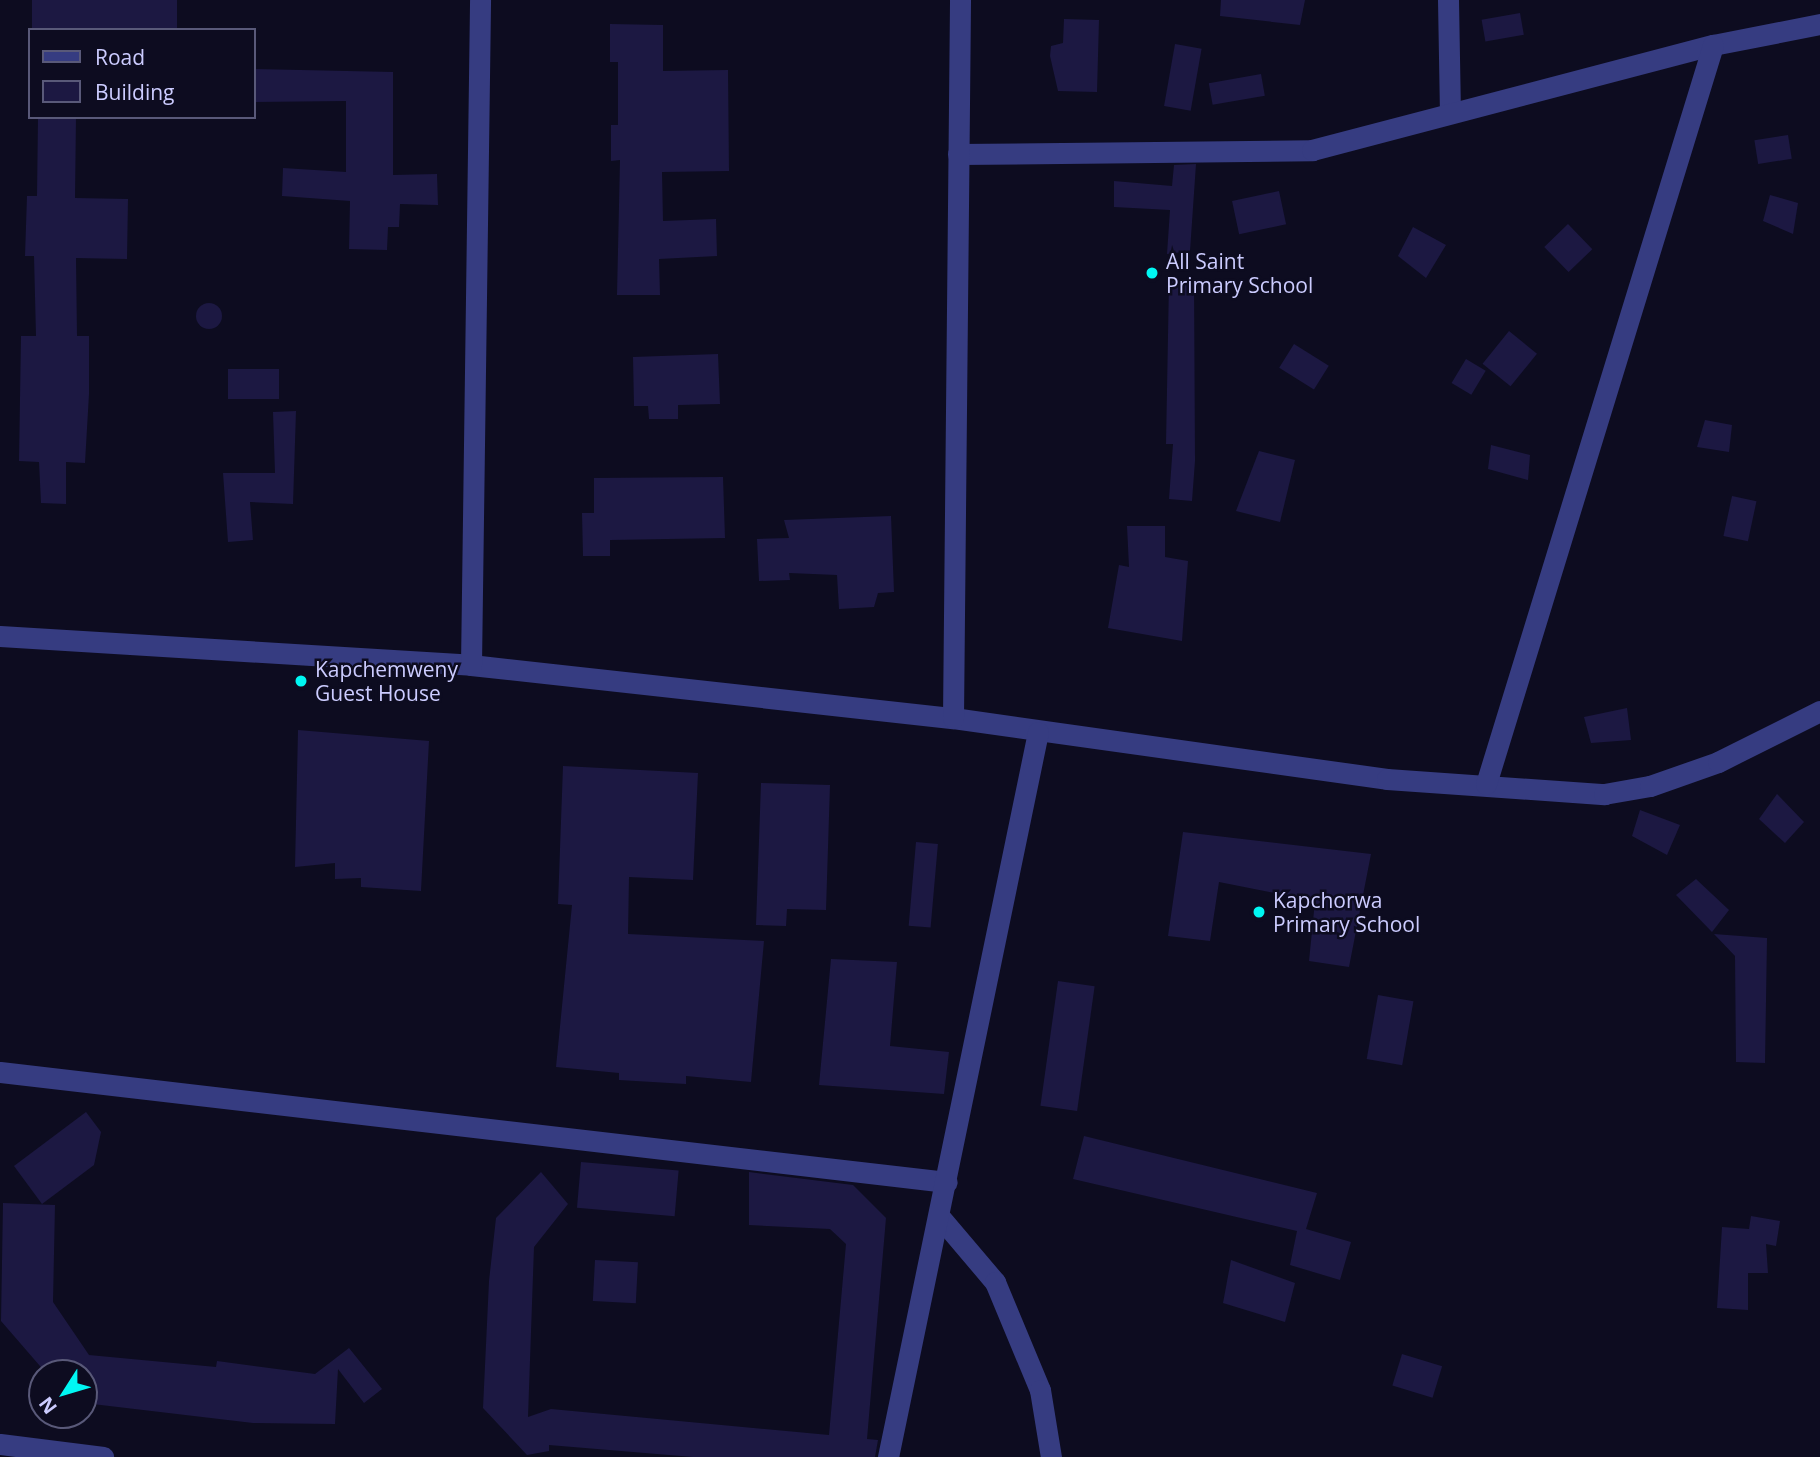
<!DOCTYPE html>
<html>
<head>
<meta charset="utf-8">
<style>
  body { margin:0 }
  #map { position:relative; width:1820px; height:1457px; overflow:hidden; background:#0d0c20; font-family:"Open Sans",sans-serif }
  div>[style] { position:absolute }
  .building>* { inset:0; background:#1c1842; transform-origin:0 0 }
  .round { border-radius:50% }
  .minor>* { height:21px; margin:-10.5px; padding:0 10.5px; transform-origin:10.5px; border-radius:10.5px; background:#363c81 }
  .dots>* { width:19px; height:19px; translate:-50% -50%; box-sizing:border-box; border:4px solid #0d0c20; border-radius:50% }
  span { translate:-50% -50%; white-space:nowrap; text-align:center; line-height:1.15; -webkit-text-stroke:5px #0d0c20; paint-order:stroke }
  .poi-label { font-size:21px; color:#ccf }
  .left { translate:0 -50%; text-align:left }
  .legend { position:absolute; left:28px; top:28px; width:228px; height:91px; box-sizing:border-box; background:#0d0c20; border:2px solid #595979; margin:0; padding:9px 12px; list-style:none; font-size:21px; color:#ccf }
  .legend li { display:flex; align-items:center; gap:14px; height:35px }
  .legend b { width:35px; border:2px solid #595979 }
  .north { position:absolute; left:28px; top:1359px; width:70px; height:70px; box-sizing:border-box; background:#0d0c20; border:2px solid #595979; border-radius:50%; rotate:233deg; font-size:19px; font-weight:700; line-height:28px; text-align:center; color:#ccf }
  .north::after { content:''; display:block; margin:auto; width:24px; height:32px; background:#00f7f3; clip-path:polygon(50% 0,100% 100%,50% 72%,0 100%) }
</style>
</head>
<body>
<div id="map">
  <div class="building">
    <div style="left:32px;top:0;width:145px;height:30px"></div>
    <div style="clip-path:polygon(1221px 0,1305px 0,1300px 25px,1220px 16px)"></div>
    <div style="left:1520px;top:13px;width:22px;height:39px;rotate:80deg"></div>
    <div style="clip-path:polygon(1064px 19px,1099px 20px,1097px 92px,1058px 91px,1050px 56px,1051px 46px,1063px 43px)"></div>
    <div style="clip-path:polygon(610px 24px,663px 25px,663px 71px,728px 70px,729px 171px,662px 172px,663px 221px,716px 219px,717px 256px,659px 259px,660px 295px,617px 295px,620px 160px,611px 161px,611px 125px,618px 125px,618px 62px,610px 62px)"></div>
    <div style="left:1175px;top:44px;width:27px;height:63px;rotate:10deg"></div>
    <div style="clip-path:polygon(254px 69px,393px 72px,393px 175px,437px 174px,438px 205px,400px 204px,399px 227px,388px 227px,387px 250px,349px 249px,350px 201px,282px 196px,283px 168px,346px 172px,346px 101px,254px 102px)"></div>
    <div style="left:1261px;top:74px;width:22px;height:53px;rotate:80deg"></div>
    <div style="clip-path:polygon(38px 117px,76px 117px,75px 198px,128px 199px,127px 259px,76px 258px,77px 336px,89px 336px,89px 394px,85px 463px,66px 462px,66px 504px,41px 503px,39px 462px,19px 461px,21px 336px,36px 336px,34px 256px,25px 256px,27px 196px,37px 196px)"></div>
    <div style="left:1788px;top:135px;width:24px;height:34px;rotate:81deg"></div>
    <div style="clip-path:polygon(1196px 164px,1190px 251px,1167px 254px,1170px 210px,1114px 207px,1114px 181px,1172px 186px,1174px 165px)"></div>
    <div style="left:1279px;top:191px;width:34px;height:48px;rotate:78deg"></div>
    <div style="clip-path:polygon(1770px 195px,1798px 203px,1793px 234px,1763px 221px)"></div>
    <div style="left:1568px;top:224px;width:35px;height:33px;rotate:46deg"></div>
    <div style="clip-path:polygon(1413px 227px,1446px 245px,1426px 278px,1398px 256px)"></div>
    <div style="clip-path:polygon(1194px 279px,1195px 461px,1192px 501px,1169px 499px,1173px 444px,1166px 444px,1169px 281px)"></div>
    <div class="round" style="left:196px;top:303px;width:26px;height:26px"></div>
    <div style="left:1509px;top:331px;width:36px;height:42px;rotate:39deg"></div>
    <div style="left:1294px;top:344px;width:41px;height:28px;rotate:32deg"></div>
    <div style="clip-path:polygon(718px 354px,720px 404px,678px 405px,678px 419px,649px 419px,648px 406px,634px 406px,633px 357px)"></div>
    <div style="left:1466px;top:359px;width:23px;height:28px;rotate:31deg"></div>
    <div style="left:279px;top:369px;width:30px;height:51px;rotate:90deg"></div>
    <div style="clip-path:polygon(296px 411px,293px 504px,250px 502px,253px 540px,228px 542px,223px 473px,275px 473px,273px 412px)"></div>
    <div style="clip-path:polygon(1705px 420px,1732px 425px,1729px 452px,1697px 447px)"></div>
    <div style="clip-path:polygon(1491px 445px,1530px 455px,1528px 480px,1488px 469px)"></div>
    <div style="clip-path:polygon(1259px 451px,1295px 460px,1280px 522px,1236px 511px)"></div>
    <div style="clip-path:polygon(723px 477px,725px 538px,610px 540px,610px 556px,583px 556px,582px 513px,594px 513px,594px 478px)"></div>
    <div style="left:1732px;top:496px;width:25px;height:41px;rotate:12deg"></div>
    <div style="clip-path:polygon(891px 516px,894px 592px,878px 593px,874px 607px,839px 609px,837px 575px,789px 573px,790px 580px,759px 581px,757px 539px,789px 538px,784px 520px)"></div>
    <div style="clip-path:polygon(1127px 526px,1165px 526px,1165px 557px,1188px 561px,1182px 641px,1108px 628px,1119px 565px,1129px 567px)"></div>
    <div style="clip-path:polygon(1627px 708px,1631px 740px,1591px 743px,1584px 717px)"></div>
    <div style="clip-path:polygon(298px 730px,429px 741px,421px 891px,361px 887px,361px 878px,335px 879px,335px 863px,295px 867px)"></div>
    <div style="clip-path:polygon(563px 766px,698px 773px,693px 880px,629px 877px,628px 934px,764px 941px,751px 1082px,686px 1076px,686px 1084px,619px 1080px,619px 1073px,556px 1067px,572px 905px,558px 904px)"></div>
    <div style="clip-path:polygon(761px 783px,830px 785px,826px 910px,787px 909px,786px 926px,756px 925px)"></div>
    <div style="clip-path:polygon(1777px 794px,1804px 822px,1785px 843px,1759px 819px)"></div>
    <div style="clip-path:polygon(1640px 810px,1680px 825px,1667px 855px,1632px 836px)"></div>
    <div style="clip-path:polygon(1183px 832px,1371px 854px,1349px 967px,1309px 961px,1315px 901px,1219px 882px,1210px 941px,1168px 936px)"></div>
    <div style="left:916px;top:842px;width:22px;height:84px;rotate:5deg"></div>
    <div style="clip-path:polygon(1696px 879px,1729px 910px,1712px 932px,1676px 895px)"></div>
    <div style="clip-path:polygon(1714px 934px,1767px 938px,1765px 1063px,1736px 1062px,1735px 956px)"></div>
    <div style="clip-path:polygon(831px 959px,897px 962px,890px 1046px,949px 1052px,944px 1094px,819px 1085px)"></div>
    <div style="left:1058px;top:981px;width:37px;height:126px;rotate:8deg"></div>
    <div style="left:1378px;top:995px;width:36px;height:65px;rotate:10deg"></div>
    <div style="clip-path:polygon(86px 1112px,101px 1132px,94px 1165px,42px 1204px,14px 1166px)"></div>
    <div style="clip-path:polygon(1084px 1136px,1317px 1193px,1306px 1229px,1351px 1242px,1340px 1280px,1290px 1265px,1297px 1231px,1073px 1179px)"></div>
    <div style="left:581px;top:1162px;width:98px;height:46px;rotate:5deg"></div>
    <div style="clip-path:polygon(541px 1172px,568px 1204px,534px 1247px,528px 1417px,551px 1409px,829px 1435px,846px 1244px,830px 1229px,749px 1225px,749px 1172px,853px 1185px,886px 1218px,867px 1439px,878px 1440px,875px 1457px,693px 1457px,549px 1445px,549px 1451px,527px 1455px,483px 1408px,489px 1281px,496px 1218px)"></div>
    <div style="clip-path:polygon(3px 1203px,55px 1205px,53px 1302px,89px 1355px,216px 1367px,217px 1361px,315px 1374px,349px 1348px,382px 1389px,364px 1403px,338px 1369px,335px 1424px,253px 1423px,84px 1403px,84px 1373px,46px 1373px,1px 1321px)"></div>
    <div style="clip-path:polygon(1751px 1216px,1780px 1221px,1776px 1246px,1766px 1244px,1768px 1273px,1748px 1273px,1748px 1310px,1717px 1308px,1722px 1227px,1749px 1229px)"></div>
    <div style="left:595px;top:1260px;width:43px;height:41px;rotate:3deg"></div>
    <div style="clip-path:polygon(1231px 1260px,1295px 1283px,1285px 1322px,1223px 1303px)"></div>
    <div style="left:1402px;top:1354px;width:42px;height:33px;rotate:17deg"></div>
  </div>
  <div class="minor">
    <div style="left:1448px;top:0;width:111px;rotate:89deg"></div>
    <div style="left:958px;top:154px;width:354px;rotate:-0.6deg"></div>
    <div style="left:1312px;top:150px;width:415px;rotate:-14.7deg"></div>
    <div style="left:1713px;top:45px;width:109px;rotate:-11.1deg"></div>
    <div style="left:0;top:636px;width:472px;rotate:3.5deg"></div>
    <div style="left:471px;top:665px;width:485px;rotate:6.3deg"></div>
    <div style="left:953px;top:718px;width:438px;rotate:8deg"></div>
    <div style="left:1387px;top:779px;width:218px;rotate:4deg"></div>
    <div style="left:1604px;top:794px;width:47px;rotate:-9.9deg"></div>
    <div style="left:1650px;top:786px;width:72px;rotate:-19.4deg"></div>
    <div style="left:1718px;top:762px;width:114px;rotate:-26.6deg"></div>
    <div style="left:471px;top:665px;width:665px;rotate:-89.22deg"></div>
    <div style="left:953px;top:718px;width:718px;rotate:-89.44deg"></div>
    <div style="left:1486px;top:784px;width:773px;rotate:-72.92deg"></div>
    <div style="left:0;top:1072px;width:953px;rotate:6.63deg"></div>
    <div style="left:939px;top:1216px;width:87px;rotate:49.7deg"></div>
    <div style="left:995px;top:1282px;width:117px;rotate:67.4deg"></div>
    <div style="left:1040px;top:1390px;width:68px;rotate:80.7deg"></div>
    <div style="left:0;top:1444px;width:104px;rotate:7.2deg"></div>
    <div style="left:888px;top:1457px;width:740px;rotate:-78.31deg"></div>
  </div>
  <div class="dots">
    <div style="left:1152px;top:273px;background:#00f7f3"></div>
    <div style="left:301px;top:681px;background:#00f7f3"></div>
    <div style="left:1259px;top:912px;background:#00f7f3"></div>
  </div>
  <div class="poi-label">
    <span class="left" style="left:1166px;top:273px">All Saint<br>Primary School</span>
    <span class="left" style="left:315px;top:681px">Kapchemweny<br>Guest House</span>
    <span class="left" style="left:1273px;top:912px">Kapchorwa<br>Primary School</span>
  </div>
  <ul class="legend">
  <li><b style="height:9px;background:#363c81"></b>Road</li>
  <li><b style="height:19px;background:#1c1842"></b>Building</li>
  </ul>
  <div class="north">N</div>
</div>
</body>
</html>
